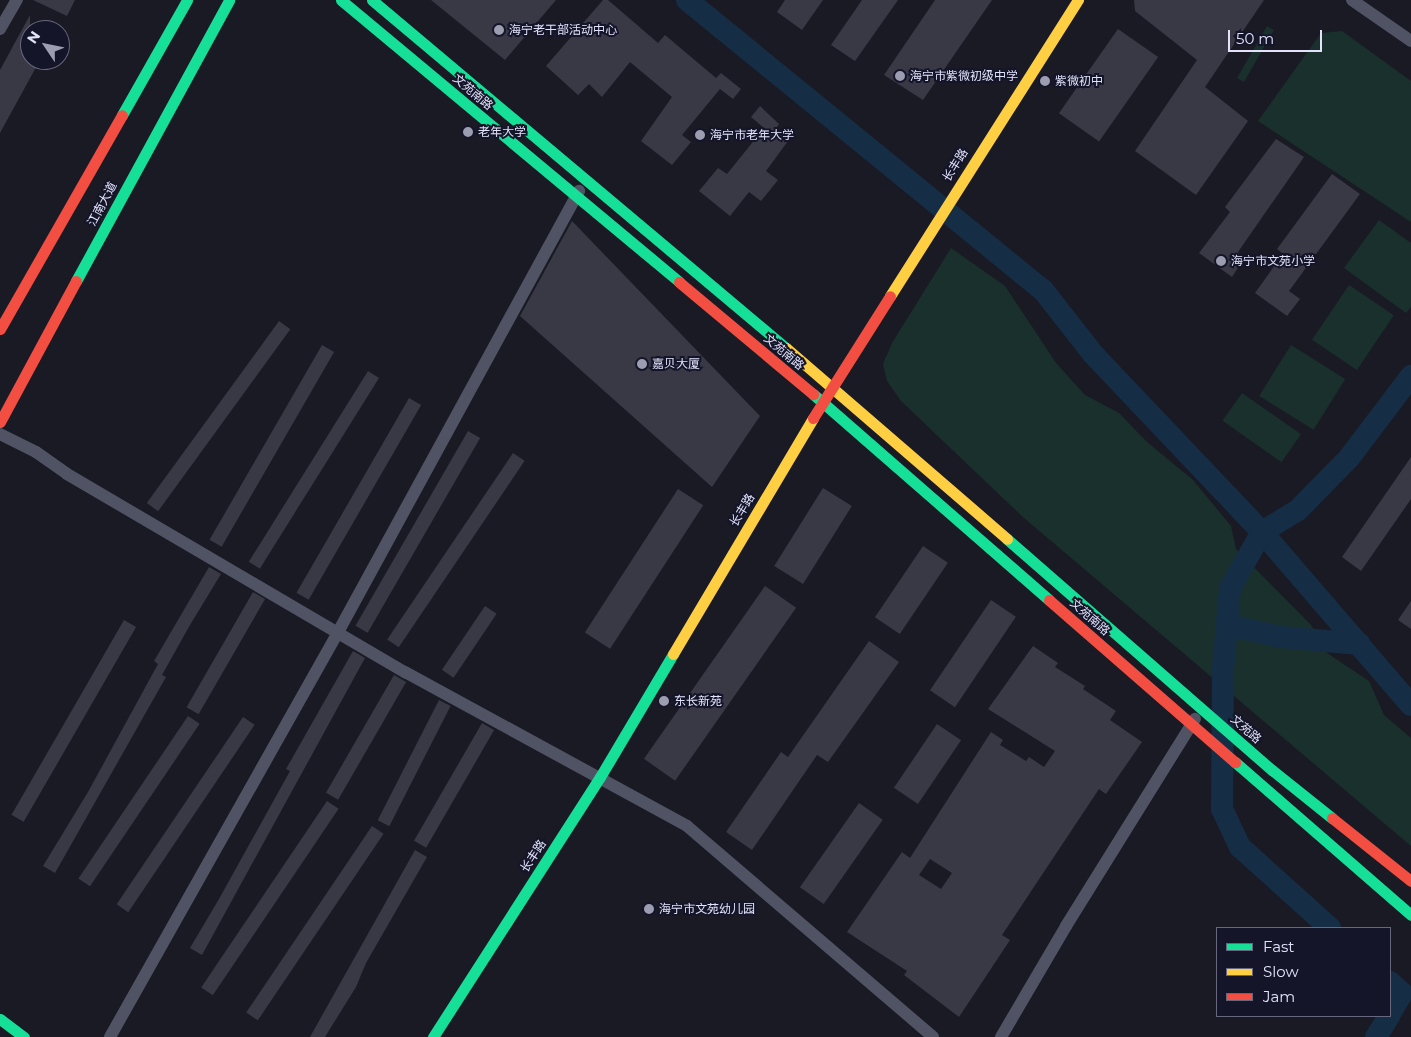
<!DOCTYPE html>
<html>
<head>
<meta charset="utf-8">
<style>
  body { margin:0 }
  #map { position:relative; width:1411px; height:1037px; overflow:hidden; background:#1a1a25; font-family:Montserrat,"Noto Sans SC",sans-serif }
  div>[style] { position:absolute }
  .green>* { inset:0; background:#19302d; transform-origin:0 0 }
  .river>* { height:22px; margin:-11px; padding:0 11px; transform-origin:11px; border-radius:11px; background:#152e45 }
  .building>* { inset:0; background:#393946; transform-origin:0 0 }
  .street>* { height:12px; margin:-6px; padding:0 6px; transform-origin:6px; border-radius:6px; background:#505364 }
  .fast>* { height:11px; margin:-5.5px; padding:0 5.5px; transform-origin:5.5px; border-radius:5.5px; background:#16e098 }
  .slow>* { height:11px; margin:-5.5px; padding:0 5.5px; transform-origin:5.5px; border-radius:5.5px; background:#ffcf43 }
  .jam>* { height:11px; margin:-5.5px; padding:0 5.5px; transform-origin:5.5px; border-radius:5.5px; background:#f24e42 }
  .dots>* { width:14px; height:14px; translate:-50% -50%; box-sizing:border-box; border:2px solid #15152a; border-radius:50% }
  span { translate:-50% -50%; white-space:nowrap; text-align:center; line-height:1.15; -webkit-text-stroke:4px #15152a; paint-order:stroke }
  .poi-label { font-size:12px; color:#e2e3fb }
  .left { translate:0 -50%; text-align:left }
  .street-label { font-size:12px; color:#e2e3fb }
  .legend { position:absolute; left:1216px; top:927px; width:175px; height:90px; box-sizing:border-box; background:#15152a; border:1px solid #67677e; margin:0; padding:6px 9px; list-style:none; font-size:15px; color:#e2e3fb }
  .legend li { display:flex; align-items:center; gap:10px; height:25px }
  .legend b { width:25px; border:1px solid #67677e }
  .north { position:absolute; left:20px; top:20px; width:50px; height:50px; box-sizing:border-box; background:#15152a; border:1px solid #67677e; border-radius:50%; rotate:304deg; font-size:14px; font-weight:700; line-height:20px; text-align:center; color:#e2e3fb }
  .north::after { content:''; display:block; margin:auto; width:18px; height:22px; background:#9c9db0; clip-path:polygon(50% 0,100% 100%,50% 72%,0 100%) }
  .scale { position:absolute; left:1228px; top:30px; width:94px; height:22px; box-sizing:border-box; border:2px solid #e2e3fb; border-top:0; padding-left:6px; font-size:15px; line-height:18px; white-space:nowrap; color:#e2e3fb; -webkit-text-stroke:4px #15152a; paint-order:stroke }
</style>
</head>
<body>
<div id="map">
  <div class="green">
    <div style="left:1267px;top:26px;width:8px;height:60px;rotate:30deg"></div>
    <div style="clip-path:polygon(1342px 31px,1411px 81px,1411px 222px,1258px 121px,1321px 33px)"></div>
    <div style="clip-path:polygon(1379px 220px,1411px 243px,1411px 307px,1406px 313px,1344px 268px)"></div>
    <div style="clip-path:polygon(951px 248px,1005px 286px,1056px 363px,1085px 395px,1119px 413px,1147px 442px,1193px 480px,1231px 526px,1236px 549px,1311px 625px,1327px 653px,1369px 681px,1384px 715px,1411px 738px,1411px 846px,1024px 518px,901px 401px,887px 381px,883px 364px,892px 343px)"></div>
    <div style="left:1349px;top:285px;width:54px;height:66px;rotate:34deg"></div>
    <div style="left:1291px;top:345px;width:64px;height:60px;rotate:32deg"></div>
    <div style="left:1242px;top:393px;width:72px;height:34px;rotate:35deg"></div>
  </div>
  <div class="river">
    <div style="left:687px;top:0;width:459px;rotate:39.2deg"></div>
    <div style="left:1043px;top:290px;width:81px;rotate:52deg"></div>
    <div style="left:1093px;top:354px;width:245px;rotate:46.5deg"></div>
    <div style="left:1262px;top:532px;width:228px;rotate:49.3deg"></div>
    <div style="left:1227px;top:625px;width:55px;rotate:12.5deg"></div>
    <div style="left:1281px;top:637px;width:79px;rotate:5.1deg"></div>
    <div style="left:1330px;top:928px;width:121px;rotate:-138deg"></div>
    <div style="left:1240px;top:847px;width:42px;rotate:-115.3deg"></div>
    <div style="left:1222px;top:809px;width:139px;rotate:-89.6deg"></div>
    <div style="left:1223px;top:670px;width:82px;rotate:-85.1deg"></div>
    <div style="left:1230px;top:588px;width:64px;rotate:-60.3deg"></div>
    <div style="left:1262px;top:532px;width:42px;rotate:-31.4deg"></div>
    <div style="left:1298px;top:510px;width:73px;rotate:-45.6deg"></div>
    <div style="left:1349px;top:458px;width:103px;rotate:-52.9deg"></div>
    <div style="left:1390px;top:982px;width:16px;rotate:43deg"></div>
    <div style="left:1402px;top:993px;width:24px;rotate:120deg"></div>
    <div style="left:1376px;top:1037px;width:25px;rotate:-58deg"></div>
  </div>
  <div class="building">
    <div style="clip-path:polygon(33px 0,75px 0,67px 16px)"></div>
    <div style="clip-path:polygon(431px 0,556px 0,505px 60px)"></div>
    <div style="clip-path:polygon(603px 0,608px 0,658px 43px,665px 35px,716px 78px,721px 73px,741px 89px,733px 99px,720px 89px,682px 135px,691px 142px,672px 165px,641px 141px,672px 97px,630px 62px,602px 97px,589px 84px,578px 95px,546px 66px)"></div>
    <div style="clip-path:polygon(785px 0,823px 0,802px 30px,777px 12px)"></div>
    <div style="clip-path:polygon(862px 0,898px 0,855px 61px,831px 45px)"></div>
    <div style="clip-path:polygon(935px 0,992px 0,923px 100px,884px 75px)"></div>
    <div style="clip-path:polygon(1134px 0,1264px 0,1205px 87px,1248px 121px,1196px 195px,1135px 151px,1197px 60px,1135px 11px)"></div>
    <div style="clip-path:polygon(30px 15px,30px 60px,40px 60px,0 133px,0 70px)"></div>
    <div style="left:1118px;top:29px;width:49px;height:103px;rotate:35deg"></div>
    <div style="clip-path:polygon(760px 106px,779px 124px,775px 130px,788px 141px,766px 171px,778px 180px,761px 201px,749px 192px,730px 216px,699px 191px,718px 168px,727px 174px,764px 128px,751px 117px)"></div>
    <div style="clip-path:polygon(1276px 139px,1304px 157px,1238px 252px,1243px 260px,1232px 277px,1199px 253px,1230px 212px,1225px 207px)"></div>
    <div style="clip-path:polygon(1332px 174px,1360px 194px,1289px 291px,1300px 299px,1287px 316px,1255px 293px,1283px 254px,1277px 249px)"></div>
    <div style="clip-path:polygon(572px 221px,760px 416px,712px 487px,520px 316px)"></div>
    <div style="left:279px;top:321px;width:14px;height:225px;rotate:36deg"></div>
    <div style="left:322px;top:345px;width:14px;height:225px;rotate:30deg"></div>
    <div style="left:368px;top:371px;width:13px;height:225px;rotate:32deg"></div>
    <div style="left:409px;top:398px;width:14px;height:225px;rotate:30deg"></div>
    <div style="left:468px;top:431px;width:14px;height:225px;rotate:30deg"></div>
    <div style="left:513px;top:453px;width:14px;height:225px;rotate:34deg"></div>
    <div style="clip-path:polygon(1411px 457px,1411px 499px,1361px 571px,1342px 557px)"></div>
    <div style="left:823px;top:488px;width:34px;height:92px;rotate:32deg"></div>
    <div style="left:678px;top:489px;width:30px;height:171px;rotate:33deg"></div>
    <div style="left:923px;top:546px;width:30px;height:86px;rotate:34deg"></div>
    <div style="clip-path:polygon(209px 567px,221px 574px,190px 625px,162px 675px,166px 677px,55px 873px,43px 866px,88px 792px,158px 664px,154px 661px)"></div>
    <div style="left:765px;top:586px;width:38px;height:211px;rotate:35deg"></div>
    <div style="left:253px;top:592px;width:14px;height:133px;rotate:30deg"></div>
    <div style="left:991px;top:600px;width:30px;height:109px;rotate:34deg"></div>
    <div style="clip-path:polygon(1411px 601px,1411px 629px,1398px 620px)"></div>
    <div style="left:485px;top:606px;width:14px;height:77px;rotate:34deg"></div>
    <div style="left:124px;top:620px;width:14px;height:225px;rotate:30deg"></div>
    <div style="clip-path:polygon(869px 641px,899px 662px,828px 762px,817px 755px,752px 850px,726px 832px,781px 752px,788px 757px)"></div>
    <div style="clip-path:polygon(evenodd,1033px 646px,1058px 663px,1055px 667px,1085px 686px,1083px 689px,1116px 711px,1110px 720px,1142px 742px,1106px 794px,1099px 789px,1002px 935px,1010px 940px,959px 1017px,904px 975px,907px 971px,847px 932px,902px 852px,910px 858px,991px 732px,1003px 740px,1000px 745px,1026px 761px,1029px 757px,1044px 767px,1055px 751px,988px 709px,1033px 646px,930px 859px,952px 873px,941px 889px,919px 875px,930px 859px)"></div>
    <div style="clip-path:polygon(353px 651px,365px 658px,202px 955px,190px 948px,219px 899px,290px 771px,286px 769px)"></div>
    <div style="left:394px;top:675px;width:14px;height:136px;rotate:30deg"></div>
    <div style="left:439px;top:700px;width:13px;height:135px;rotate:27deg"></div>
    <div style="left:188px;top:716px;width:14px;height:196px;rotate:34deg"></div>
    <div style="left:243px;top:717px;width:14px;height:226px;rotate:34deg"></div>
    <div style="left:482px;top:723px;width:14px;height:136px;rotate:30deg"></div>
    <div style="left:937px;top:724px;width:29px;height:77px;rotate:34deg"></div>
    <div style="left:327px;top:801px;width:14px;height:225px;rotate:34deg"></div>
    <div style="left:859px;top:803px;width:29px;height:103px;rotate:35deg"></div>
    <div style="left:372px;top:826px;width:14px;height:225px;rotate:34deg"></div>
    <div style="clip-path:polygon(415px 850px,427px 857px,366px 963px,356px 987px,325px 1037px,310px 1037px)"></div>
  </div>
  <div class="street">
    <div style="left:1352px;top:0;width:72px;rotate:34.8deg"></div>
    <div style="left:0;top:29px;width:34px;rotate:-60deg"></div>
    <div style="left:0;top:434px;width:40px;rotate:26.6deg"></div>
    <div style="left:36px;top:452px;width:38px;rotate:35deg"></div>
    <div style="left:67px;top:474px;width:392px;rotate:30.4deg"></div>
    <div style="left:405px;top:672px;width:321px;rotate:28.6deg"></div>
    <div style="left:687px;top:826px;width:324px;rotate:40.6deg"></div>
    <div style="left:110px;top:1037px;width:463px;rotate:-60.6deg"></div>
    <div style="left:337px;top:634px;width:505px;rotate:-61.35deg"></div>
    <div style="left:1001px;top:1037px;width:129px;rotate:-59.6deg"></div>
    <div style="left:1066px;top:926px;width:244px;rotate:-58.1deg"></div>
  </div>
  <div class="fast">
    <div style="left:341px;top:0;width:440px;rotate:39.8deg"></div>
    <div style="left:372px;top:0;width:541px;rotate:40.05deg"></div>
    <div style="left:122px;top:115px;width:132px;rotate:-60.5deg"></div>
    <div style="left:76px;top:281px;width:320px;rotate:-61.4deg"></div>
    <div style="left:813px;top:394px;width:313px;rotate:41.1deg"></div>
    <div style="left:1007px;top:539px;width:352px;rotate:41.1deg"></div>
    <div style="left:1272px;top:770px;width:77px;rotate:38.7deg"></div>
    <div style="left:1235px;top:762px;width:233px;rotate:41deg"></div>
    <div style="left:0;top:1019px;width:30px;rotate:37deg"></div>
    <div style="left:433px;top:1037px;width:309px;rotate:-57.3deg"></div>
    <div style="left:600px;top:777px;width:143px;rotate:-59.3deg"></div>
  </div>
  <div class="slow">
    <div style="left:890px;top:296px;width:351px;rotate:-57.6deg"></div>
    <div style="left:786px;top:348px;width:292px;rotate:40.8deg"></div>
    <div style="left:673px;top:654px;width:274px;rotate:-59.3deg"></div>
  </div>
  <div class="jam">
    <div style="left:679px;top:282px;width:175px;rotate:39.9deg"></div>
    <div style="left:0;top:329px;width:246px;rotate:-60.3deg"></div>
    <div style="left:813px;top:418px;width:144px;rotate:-57.7deg"></div>
    <div style="left:0;top:422px;width:160px;rotate:-61.7deg"></div>
    <div style="left:1049px;top:600px;width:247px;rotate:41.1deg"></div>
    <div style="left:1332px;top:818px;width:101px;rotate:38.6deg"></div>
  </div>
  <div class="dots">
    <div style="left:499px;top:30px;background:#9c9db0"></div>
    <div style="left:900px;top:76px;background:#9c9db0"></div>
    <div style="left:1045px;top:81px;background:#9c9db0"></div>
    <div style="left:468px;top:132px;background:#9c9db0"></div>
    <div style="left:700px;top:135px;background:#9c9db0"></div>
    <div style="left:1221px;top:261px;background:#9c9db0"></div>
    <div style="left:642px;top:364px;background:#9c9db0"></div>
    <div style="left:664px;top:701px;background:#9c9db0"></div>
    <div style="left:649px;top:909px;background:#9c9db0"></div>
  </div>
  <div class="poi-label">
    <span class="left" style="left:509px;top:30px">海宁老干部活动中心</span>
    <span class="left" style="left:910px;top:76px">海宁市紫微初级中学</span>
    <span class="left" style="left:1055px;top:81px">紫微初中</span>
    <span class="left" style="left:478px;top:132px">老年大学</span>
    <span class="left" style="left:710px;top:135px">海宁市老年大学</span>
    <span class="left" style="left:1231px;top:261px">海宁市文苑小学</span>
    <span class="left" style="left:652px;top:364px">嘉贝大厦</span>
    <span class="left" style="left:674px;top:701px">东长新苑</span>
    <span class="left" style="left:659px;top:909px">海宁市文苑幼儿园</span>
  </div>
  <div class="street-label">
    <span style="left:473px;top:92px;rotate:40deg">文苑南路</span>
    <span style="left:955px;top:165px;rotate:-58deg">长丰路</span>
    <span style="left:102px;top:204px;rotate:-62deg">江南大道</span>
    <span style="left:784px;top:352px;rotate:40deg">文苑南路</span>
    <span style="left:742px;top:510px;rotate:-59deg">长丰路</span>
    <span style="left:1090px;top:617px;rotate:41deg">文苑南路</span>
    <span style="left:1246px;top:729px;rotate:41deg">文苑路</span>
    <span style="left:533px;top:856px;rotate:-57deg">长丰路</span>
  </div>
  <ul class="legend">
  <li><b style="height:6px;background:#16e098"></b>Fast</li>
  <li><b style="height:6px;background:#ffcf43"></b>Slow</li>
  <li><b style="height:6px;background:#f24e42"></b>Jam</li>
  </ul>
  <div class="north">N</div>
  <div class="scale">50 m</div>
</div>
</body>
</html>
